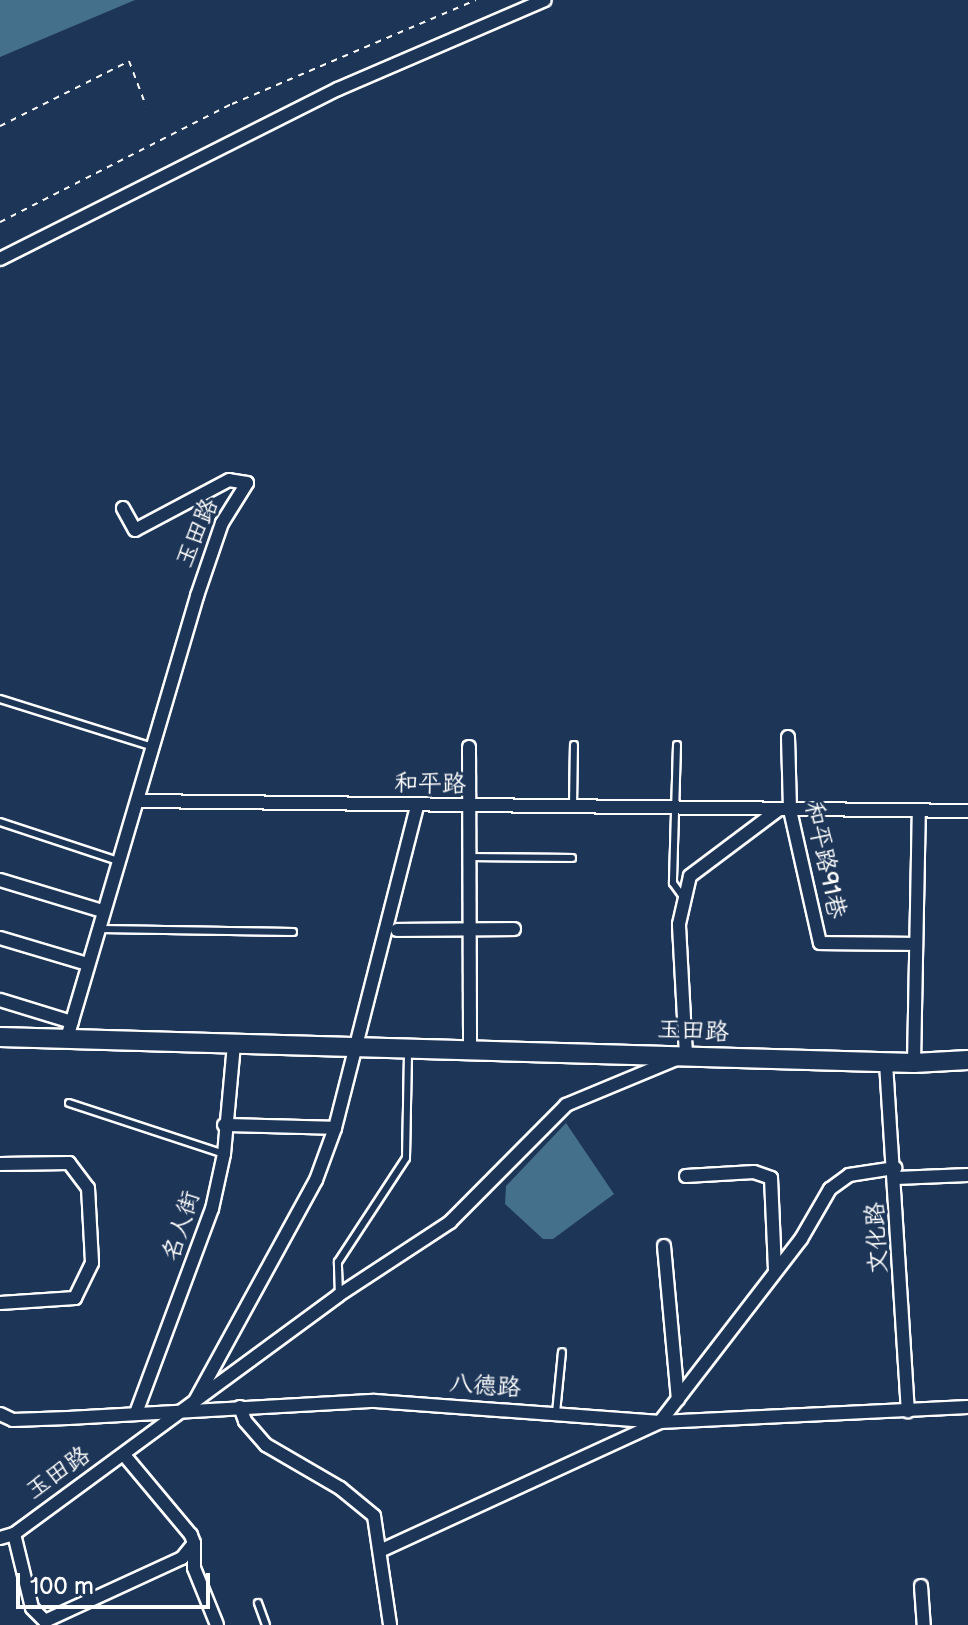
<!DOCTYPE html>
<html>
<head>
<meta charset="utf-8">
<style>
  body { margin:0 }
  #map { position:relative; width:968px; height:1625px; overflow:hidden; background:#1d3557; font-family:"Balsamiq Sans","LXGW WenKai TC",sans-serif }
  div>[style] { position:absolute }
  .water>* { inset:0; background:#45708c }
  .path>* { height:2px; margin-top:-1px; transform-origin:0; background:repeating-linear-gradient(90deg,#fff 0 6px,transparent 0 12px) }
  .roads { filter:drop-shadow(2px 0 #fff) drop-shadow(-2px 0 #fff) drop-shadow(0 2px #fff) drop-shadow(0 -2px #fff) }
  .lane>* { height:6px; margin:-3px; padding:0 3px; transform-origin:3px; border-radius:3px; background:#1d3557 }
  .street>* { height:12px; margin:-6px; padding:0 6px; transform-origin:6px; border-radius:6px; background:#1d3557 }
  .secondary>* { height:18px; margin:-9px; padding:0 9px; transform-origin:9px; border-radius:9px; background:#1d3557 }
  span { translate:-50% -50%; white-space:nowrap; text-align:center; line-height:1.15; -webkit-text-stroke:6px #1d3557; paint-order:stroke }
  .street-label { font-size:24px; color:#fff }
  .scale { position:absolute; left:16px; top:1573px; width:194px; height:36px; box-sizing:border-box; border:4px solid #fff; border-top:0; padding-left:10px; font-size:24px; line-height:28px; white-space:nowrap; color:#fff; -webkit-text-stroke:6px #1d3557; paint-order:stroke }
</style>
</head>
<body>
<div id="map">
  <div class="water">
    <div style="clip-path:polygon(0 0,135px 0,0 57px)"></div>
    <div style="clip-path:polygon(566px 1123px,614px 1194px,553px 1239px,543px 1239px,505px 1204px,506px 1186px)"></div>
  </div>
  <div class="path">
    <div style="left:0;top:126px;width:144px;rotate:-26.7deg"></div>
    <div style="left:129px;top:61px;width:48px;rotate:69.3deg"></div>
    <div style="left:0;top:222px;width:260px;rotate:-27deg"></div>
    <div style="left:232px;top:104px;width:265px;rotate:-23.1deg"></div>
  </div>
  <div class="roads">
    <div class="lane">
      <div style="left:0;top:699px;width:160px;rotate:17.4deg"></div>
      <div style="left:677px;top:745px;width:138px;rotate:91.7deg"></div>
      <div style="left:673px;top:883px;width:17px;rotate:54deg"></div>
      <div style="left:573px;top:806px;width:61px;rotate:-89.1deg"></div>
      <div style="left:0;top:822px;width:124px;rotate:18.3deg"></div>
      <div style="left:470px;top:857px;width:102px;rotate:0.6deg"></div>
      <div style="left:101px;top:929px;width:192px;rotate:0.9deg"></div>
      <div style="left:69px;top:1103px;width:163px;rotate:18.2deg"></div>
      <div style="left:339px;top:1295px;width:33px;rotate:-92deg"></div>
      <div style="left:338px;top:1262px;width:124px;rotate:-56.8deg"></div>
      <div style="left:406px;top:1158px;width:107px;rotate:-88.9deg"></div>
      <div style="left:556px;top:1413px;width:61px;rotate:-84.4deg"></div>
      <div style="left:258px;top:1603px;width:23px;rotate:70deg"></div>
    </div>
    <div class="street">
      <div style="left:0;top:259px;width:378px;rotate:-26.7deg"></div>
      <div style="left:338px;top:89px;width:225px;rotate:-23.3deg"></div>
      <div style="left:788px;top:737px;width:73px;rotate:88.4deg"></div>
      <div style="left:790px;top:810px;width:136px;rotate:77.3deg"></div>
      <div style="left:820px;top:943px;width:96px;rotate:0.6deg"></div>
      <div style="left:469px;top:747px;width:303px;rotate:89.8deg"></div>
      <div style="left:139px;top:801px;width:829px;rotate:0.69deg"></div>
      <div style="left:0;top:880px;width:107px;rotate:16.9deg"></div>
      <div style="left:397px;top:930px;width:117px;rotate:-0.5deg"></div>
      <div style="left:0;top:938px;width:92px;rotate:16.5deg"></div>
      <div style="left:0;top:1000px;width:75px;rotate:17deg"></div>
      <div style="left:67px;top:1038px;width:461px;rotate:-73.6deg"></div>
      <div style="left:197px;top:596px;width:77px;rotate:-71.1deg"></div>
      <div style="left:222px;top:523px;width:47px;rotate:-58deg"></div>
      <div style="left:247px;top:483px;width:18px;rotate:-171deg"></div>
      <div style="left:229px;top:480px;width:106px;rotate:152deg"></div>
      <div style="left:135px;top:530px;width:25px;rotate:-119deg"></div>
      <div style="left:886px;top:1063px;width:349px;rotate:86.4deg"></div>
      <div style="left:914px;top:1063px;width:250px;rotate:-88.9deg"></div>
      <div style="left:224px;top:1125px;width:111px;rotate:1.5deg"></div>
      <div style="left:0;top:1164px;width:69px;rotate:-0.8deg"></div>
      <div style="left:69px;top:1163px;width:31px;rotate:53deg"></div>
      <div style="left:88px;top:1188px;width:75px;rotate:86.9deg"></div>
      <div style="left:92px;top:1263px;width:39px;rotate:116deg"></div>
      <div style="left:75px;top:1298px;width:75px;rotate:176.2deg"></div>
      <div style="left:686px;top:1176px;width:68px;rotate:-3.4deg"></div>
      <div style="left:754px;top:1172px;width:18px;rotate:19deg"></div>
      <div style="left:771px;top:1178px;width:93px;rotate:87.5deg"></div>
      <div style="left:896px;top:1178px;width:72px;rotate:-2.4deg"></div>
      <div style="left:664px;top:1246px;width:154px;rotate:84.8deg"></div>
      <div style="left:195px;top:1401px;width:252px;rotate:-61.3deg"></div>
      <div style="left:316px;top:1180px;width:55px;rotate:-69.9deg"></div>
      <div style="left:335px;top:1128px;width:332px;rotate:-75.7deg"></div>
      <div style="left:240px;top:1407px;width:15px;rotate:70deg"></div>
      <div style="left:245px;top:1421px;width:32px;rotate:49deg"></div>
      <div style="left:266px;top:1445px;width:86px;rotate:30.2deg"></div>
      <div style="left:340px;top:1488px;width:44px;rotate:39.5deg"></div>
      <div style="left:374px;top:1516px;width:110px;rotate:81.6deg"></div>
      <div style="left:136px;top:1413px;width:218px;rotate:-69.6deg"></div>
      <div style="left:212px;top:1209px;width:56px;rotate:-77.7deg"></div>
      <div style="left:224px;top:1154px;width:110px;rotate:-84.8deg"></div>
      <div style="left:0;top:1414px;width:14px;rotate:25deg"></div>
      <div style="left:13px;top:1420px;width:55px;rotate:-2.1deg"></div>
      <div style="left:68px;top:1418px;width:307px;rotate:-3.2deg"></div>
      <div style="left:375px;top:1401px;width:286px;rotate:4.2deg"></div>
      <div style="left:660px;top:1422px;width:308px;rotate:-2.8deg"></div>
      <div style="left:14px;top:1534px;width:76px;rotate:76.3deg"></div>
      <div style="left:32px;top:1608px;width:18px;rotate:45deg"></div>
      <div style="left:45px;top:1621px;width:151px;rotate:-24.7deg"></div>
      <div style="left:182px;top:1558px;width:19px;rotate:-51deg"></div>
      <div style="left:194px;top:1543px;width:9px;rotate:-111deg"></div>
      <div style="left:191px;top:1535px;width:103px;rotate:-129.9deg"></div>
      <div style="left:0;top:1538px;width:15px;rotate:-16deg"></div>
      <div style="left:14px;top:1534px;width:403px;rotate:-36.3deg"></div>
      <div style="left:339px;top:1295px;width:133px;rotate:-33.3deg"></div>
      <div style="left:450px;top:1222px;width:165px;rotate:-45.2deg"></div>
      <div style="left:566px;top:1105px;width:130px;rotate:-22.6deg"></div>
      <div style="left:686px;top:1055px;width:131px;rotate:-93.1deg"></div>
      <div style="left:679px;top:924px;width:49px;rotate:-77.1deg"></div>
      <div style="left:690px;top:876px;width:110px;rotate:-36.9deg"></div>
      <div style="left:194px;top:1543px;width:25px;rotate:90deg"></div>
      <div style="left:194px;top:1568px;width:61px;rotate:68deg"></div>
      <div style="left:382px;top:1550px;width:306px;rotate:-24.7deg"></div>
      <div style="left:660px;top:1422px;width:231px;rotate:-52.4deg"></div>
      <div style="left:801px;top:1239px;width:58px;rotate:-59.9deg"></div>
      <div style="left:830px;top:1189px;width:24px;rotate:-36deg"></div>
      <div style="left:849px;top:1175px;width:47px;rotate:-8.7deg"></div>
      <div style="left:921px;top:1586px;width:39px;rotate:86deg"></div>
    </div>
    <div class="secondary">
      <div style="left:0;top:1037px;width:914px;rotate:1.63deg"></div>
      <div style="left:914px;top:1063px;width:54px;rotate:-3.2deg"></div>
    </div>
  </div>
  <div class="street-label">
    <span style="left:197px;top:533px;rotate:-67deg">玉田路</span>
    <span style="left:430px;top:784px;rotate:1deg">和平路</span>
    <span style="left:825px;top:860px;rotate:78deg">和平路91巷</span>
    <span style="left:693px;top:1031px;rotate:3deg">玉田路</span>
    <span style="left:181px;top:1226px;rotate:-72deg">名人街</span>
    <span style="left:877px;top:1238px;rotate:-93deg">文化路</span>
    <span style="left:485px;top:1386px;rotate:4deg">八德路</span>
    <span style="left:58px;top:1473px;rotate:-35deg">玉田路</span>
  </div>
  <div class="scale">100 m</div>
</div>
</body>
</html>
